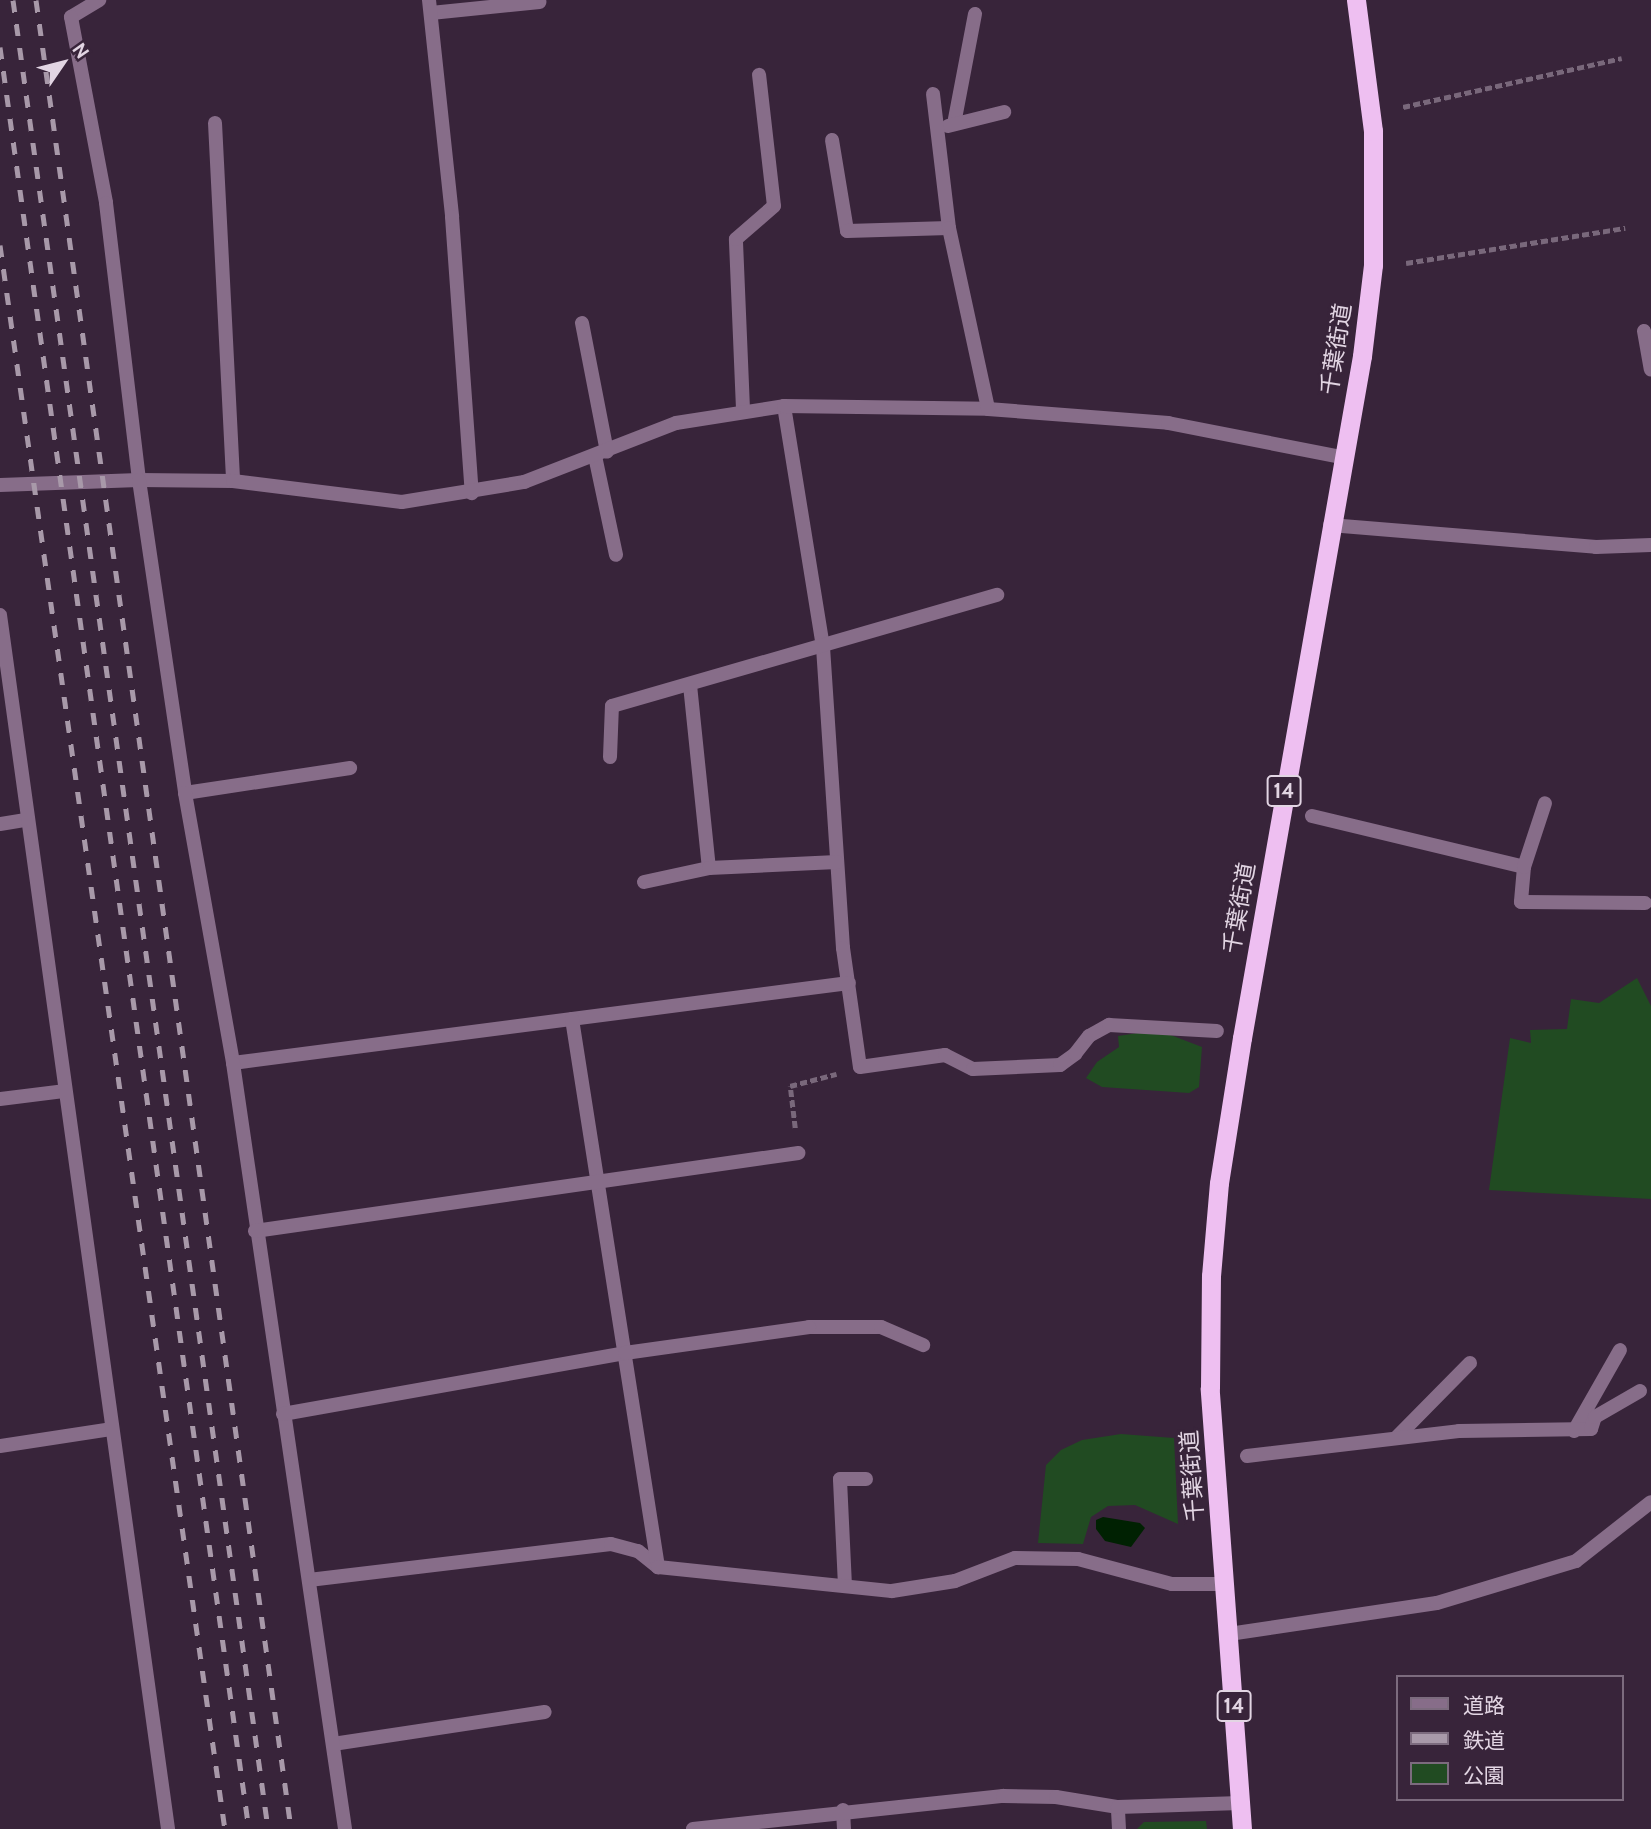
<!DOCTYPE html>
<html>
<head>
<meta charset="utf-8">
<style>
  body { margin:0 }
  #map { position:relative; width:1651px; height:1829px; overflow:hidden; background:#38243a; font-family:Cabin,"Noto Sans JP",sans-serif }
  div>[style] { position:absolute }
  .green>* { inset:0; background:#214b22 }
  .water>* { inset:0; background:#002102 }
  .path>* { height:4.5px; margin-top:-2.25px; transform-origin:0; background:repeating-linear-gradient(90deg,#79687b 0 7px,transparent 0 10.5px) }
  .service>* { height:14px; margin:-7px; padding:0 7px; transform-origin:7px; border-radius:7px; background:#876d89 }
  .minor>* { height:14px; margin:-7px; padding:0 7px; transform-origin:7px; border-radius:7px; background:#876d89 }
  .tertiary>* { height:14px; margin:-7px; padding:0 7px; transform-origin:7px; border-radius:7px; background:#876d89 }
  .trunk>* { height:19px; margin:-9.5px; padding:0 9.5px; transform-origin:9.5px; border-radius:9.5px; background:#eebff1 }
  .rail>* { height:5px; margin-top:-2.5px; transform-origin:0; background:repeating-linear-gradient(90deg,#a899a9 0 12px,transparent 0 24px) }
  span { translate:-50% -50%; white-space:nowrap; text-align:center; line-height:1.15; -webkit-text-stroke:5px #38243a; paint-order:stroke }
  .shield-label span { padding:2px 5px; background:#38243a; border:2px solid; border-radius:5px; -webkit-text-stroke-width:0 }
  .shield-label { font-size:21px; color:#e2d5e3; font-weight:700 }
  .street-label { font-size:23px; color:#e2d5e3 }
  .legend { position:absolute; left:1396px; top:1675px; width:228px; height:126px; box-sizing:border-box; background:#38243a; border:2px solid #7c6b7e; margin:0; padding:9px 12px; list-style:none; font-size:21px; color:#e2d5e3 }
  .legend li { display:flex; align-items:center; gap:14px; height:35px }
  .legend b { width:35px; border:2px solid #7c6b7e }
  .north { position:absolute; left:28px; top:28px; width:70px; height:70px; -webkit-text-stroke:5px #38243a; paint-order:stroke; rotate:55deg; font-size:19px; font-weight:700; line-height:28px; text-align:center; color:#e2d5e3 }
  .north::after { content:''; display:block; margin:auto; width:24px; height:32px; background:#e2d5e3; clip-path:polygon(50% 0,100% 100%,50% 72%,0 100%) }
</style>
</head>
<body>
<div id="map">
  <div class="green">
    <div style="clip-path:polygon(1637px 978px,1651px 1006px,1651px 1199px,1489px 1190px,1510px 1038px,1531px 1043px,1530px 1030px,1567px 1029px,1571px 999px,1599px 1003px)"></div>
    <div style="clip-path:polygon(1138px 1033px,1168px 1034px,1202px 1047px,1199px 1087px,1189px 1093px,1102px 1087px,1086px 1078px,1097px 1062px,1119px 1047px,1118px 1036px)"></div>
    <div style="clip-path:polygon(1121px 1434px,1174px 1438px,1178px 1524px,1135px 1505px,1108px 1506px,1091px 1517px,1083px 1544px,1038px 1543px,1046px 1465px,1061px 1450px,1082px 1440px)"></div>
    <div style="clip-path:polygon(1206px 1821px,1207px 1829px,1137px 1829px,1144px 1822px)"></div>
  </div>
  <div class="water">
    <div style="clip-path:polygon(1103px 1517px,1140px 1523px,1145px 1528px,1131px 1547px,1105px 1541px,1096px 1529px,1096px 1520px)"></div>
  </div>
  <div class="path">
    <div style="left:1403px;top:107px;width:224px;rotate:-12.6deg"></div>
    <div style="left:1406px;top:263px;width:222px;rotate:-9.1deg"></div>
    <div style="left:795px;top:1128px;width:42px;rotate:-96.8deg"></div>
    <div style="left:790px;top:1086px;width:48px;rotate:-14.6deg"></div>
  </div>
  <div class="service">
    <div style="left:431px;top:13px;width:109px;rotate:-5.8deg"></div>
    <div style="left:71px;top:17px;width:33px;rotate:-31deg"></div>
    <div style="left:215px;top:123px;width:358px;rotate:87.1deg"></div>
    <div style="left:954px;top:124px;width:112px;rotate:-79.2deg"></div>
    <div style="left:948px;top:126px;width:58px;rotate:-14deg"></div>
    <div style="left:832px;top:140px;width:92px;rotate:80.6deg"></div>
    <div style="left:847px;top:231px;width:102px;rotate:-1.7deg"></div>
    <div style="left:582px;top:323px;width:131px;rotate:79deg"></div>
    <div style="left:1644px;top:331px;width:39px;rotate:80deg"></div>
    <div style="left:784px;top:406px;width:244px;rotate:80.8deg"></div>
    <div style="left:823px;top:647px;width:302px;rotate:86.2deg"></div>
    <div style="left:843px;top:948px;width:120px;rotate:81.9deg"></div>
    <div style="left:860px;top:1067px;width:86px;rotate:-8deg"></div>
    <div style="left:945px;top:1055px;width:31px;rotate:27deg"></div>
    <div style="left:973px;top:1069px;width:87px;rotate:-2.6deg"></div>
    <div style="left:1060px;top:1065px;width:19px;rotate:-36deg"></div>
    <div style="left:743px;top:409px;width:170px;rotate:-92.4deg"></div>
    <div style="left:736px;top:239px;width:50px;rotate:-41deg"></div>
    <div style="left:774px;top:206px;width:132px;rotate:-96.5deg"></div>
    <div style="left:595px;top:456px;width:101px;rotate:78deg"></div>
    <div style="left:1330px;top:525px;width:267px;rotate:4.7deg"></div>
    <div style="left:1596px;top:547px;width:55px;rotate:-2.1deg"></div>
    <div style="left:690px;top:685px;width:184px;rotate:84.1deg"></div>
    <div style="left:610px;top:757px;width:51px;rotate:-87.8deg"></div>
    <div style="left:612px;top:706px;width:401px;rotate:-16.1deg"></div>
    <div style="left:185px;top:793px;width:167px;rotate:-8.6deg"></div>
    <div style="left:1312px;top:816px;width:218px;rotate:13.5deg"></div>
    <div style="left:1524px;top:867px;width:35px;rotate:95deg"></div>
    <div style="left:1521px;top:902px;width:124px;rotate:0.5deg"></div>
    <div style="left:0;top:824px;width:26px;rotate:-9deg"></div>
    <div style="left:1524px;top:867px;width:67px;rotate:-71.8deg"></div>
    <div style="left:644px;top:882px;width:66px;rotate:-12.2deg"></div>
    <div style="left:709px;top:868px;width:128px;rotate:-2.7deg"></div>
    <div style="left:233px;top:1063px;width:621px;rotate:-7.4deg"></div>
    <div style="left:0;top:1099px;width:64px;rotate:-7.1deg"></div>
    <div style="left:809px;top:1327px;width:72px"></div>
    <div style="left:881px;top:1327px;width:46px;rotate:23.2deg"></div>
    <div style="left:1574px;top:1431px;width:93px;rotate:-60.4deg"></div>
    <div style="left:1397px;top:1437px;width:104px;rotate:-45.4deg"></div>
    <div style="left:1247px;top:1456px;width:213px;rotate:-6.7deg"></div>
    <div style="left:1459px;top:1431px;width:132px;rotate:-0.9deg"></div>
    <div style="left:1591px;top:1429px;width:13px;rotate:-72deg"></div>
    <div style="left:1595px;top:1417px;width:52px;rotate:-30deg"></div>
    <div style="left:309px;top:1580px;width:304px;rotate:-6.8deg"></div>
    <div style="left:611px;top:1544px;width:28px;rotate:15deg"></div>
    <div style="left:638px;top:1551px;width:26px;rotate:39deg"></div>
    <div style="left:845px;top:1586px;width:107px;rotate:-92.7deg"></div>
    <div style="left:840px;top:1479px;width:26px"></div>
    <div style="left:333px;top:1744px;width:214px;rotate:-8.6deg"></div>
    <div style="left:843px;top:1810px;width:19px;rotate:87deg"></div>
    <div style="left:693px;top:1829px;width:312px;rotate:-6.1deg"></div>
    <div style="left:1003px;top:1796px;width:53px;rotate:1.1deg"></div>
    <div style="left:1056px;top:1797px;width:63px;rotate:9.2deg"></div>
  </div>
  <div class="minor">
    <div style="left:429px;top:0;width:218px;rotate:83.9deg"></div>
    <div style="left:452px;top:217px;width:277px;rotate:85.9deg"></div>
    <div style="left:71px;top:17px;width:189px;rotate:79.3deg"></div>
    <div style="left:106px;top:203px;width:279px;rotate:83.2deg"></div>
    <div style="left:139px;top:480px;width:94px;rotate:0.6deg"></div>
    <div style="left:233px;top:481px;width:170px;rotate:7.1deg"></div>
    <div style="left:402px;top:502px;width:124px;rotate:-9.3deg"></div>
    <div style="left:524px;top:482px;width:163px;rotate:-21.2deg"></div>
    <div style="left:676px;top:423px;width:109px;rotate:-8.9deg"></div>
    <div style="left:784px;top:406px;width:204px;rotate:0.8deg"></div>
    <div style="left:988px;top:409px;width:181px;rotate:4.4deg"></div>
    <div style="left:1168px;top:423px;width:177px;rotate:11.1deg"></div>
    <div style="left:933px;top:94px;width:135px;rotate:83.2deg"></div>
    <div style="left:949px;top:228px;width:185px;rotate:77.8deg"></div>
    <div style="left:0;top:485px;width:139px;rotate:-2.1deg"></div>
    <div style="left:139px;top:480px;width:316px;rotate:81.6deg"></div>
    <div style="left:185px;top:793px;width:274px;rotate:79.9deg"></div>
    <div style="left:233px;top:1063px;width:774px;rotate:81.68deg"></div>
    <div style="left:572px;top:1019px;width:555px;rotate:81.08deg"></div>
    <div style="left:658px;top:1567px;width:235px;rotate:5.9deg"></div>
    <div style="left:892px;top:1591px;width:64px;rotate:-9deg"></div>
    <div style="left:955px;top:1581px;width:64px;rotate:-21deg"></div>
    <div style="left:1015px;top:1558px;width:63px;rotate:0.9deg"></div>
    <div style="left:1078px;top:1559px;width:97px;rotate:14.9deg"></div>
    <div style="left:1172px;top:1584px;width:52px"></div>
    <div style="left:1075px;top:1054px;width:23px;rotate:-52deg"></div>
    <div style="left:1089px;top:1036px;width:23px;rotate:-29deg"></div>
    <div style="left:1109px;top:1025px;width:108px;rotate:3.2deg"></div>
    <div style="left:255px;top:1231px;width:549px;rotate:-8.17deg"></div>
    <div style="left:283px;top:1414px;width:347px;rotate:-10.1deg"></div>
    <div style="left:625px;top:1353px;width:186px;rotate:-8deg"></div>
    <div style="left:0;top:1446px;width:112px;rotate:-8.7deg"></div>
    <div style="left:1229px;top:1634px;width:210px;rotate:-8.5deg"></div>
    <div style="left:1437px;top:1603px;width:145px;rotate:-16.8deg"></div>
    <div style="left:1576px;top:1561px;width:95px;rotate:-38.2deg"></div>
    <div style="left:1119px;top:1829px;width:22px;rotate:-93deg"></div>
    <div style="left:1118px;top:1807px;width:122px;rotate:-1.9deg"></div>
  </div>
  <div class="tertiary">
    <div style="left:0;top:615px;width:1226px;rotate:82.12deg"></div>
  </div>
  <div class="trunk">
    <div style="left:1242px;top:1829px;width:442px;rotate:-94.2deg"></div>
    <div style="left:1210px;top:1388px;width:112px;rotate:-89.5deg"></div>
    <div style="left:1211px;top:1276px;width:93px;rotate:-85.1deg"></div>
    <div style="left:1219px;top:1183px;width:147px;rotate:-81deg"></div>
    <div style="left:1242px;top:1038px;width:692px;rotate:-80.02deg"></div>
    <div style="left:1362px;top:356px;width:92px;rotate:-83.1deg"></div>
    <div style="left:1373px;top:265px;width:134px;rotate:-90deg"></div>
    <div style="left:1373px;top:131px;width:132px;rotate:-97.4deg"></div>
  </div>
  <div class="rail">
    <div style="left:13px;top:0;width:1847px;rotate:82.06deg"></div>
    <div style="left:36px;top:0;width:1847px;rotate:82.06deg"></div>
    <div style="left:0;top:47px;width:1799px;rotate:82.05deg"></div>
    <div style="left:0;top:245px;width:1600px;rotate:81.92deg"></div>
  </div>
  <div class="shield-label">
    <span style="left:1284px;top:791px">14</span>
    <span style="left:1234px;top:1706px">14</span>
  </div>
  <div class="street-label">
    <span style="left:1336px;top:349px;rotate:-81deg">千葉街道</span>
    <span style="left:1239px;top:908px;rotate:-80deg">千葉街道</span>
    <span style="left:1192px;top:1476px;rotate:-94deg">千葉街道</span>
  </div>
  <ul class="legend">
  <li><b style="height:9px;background:#876d89"></b>道路</li>
  <li><b style="height:9px;background:#a899a9"></b>鉄道</li>
  <li><b style="height:19px;background:#214b22"></b>公園</li>
  </ul>
  <div class="north">N</div>
</div>
</body>
</html>
